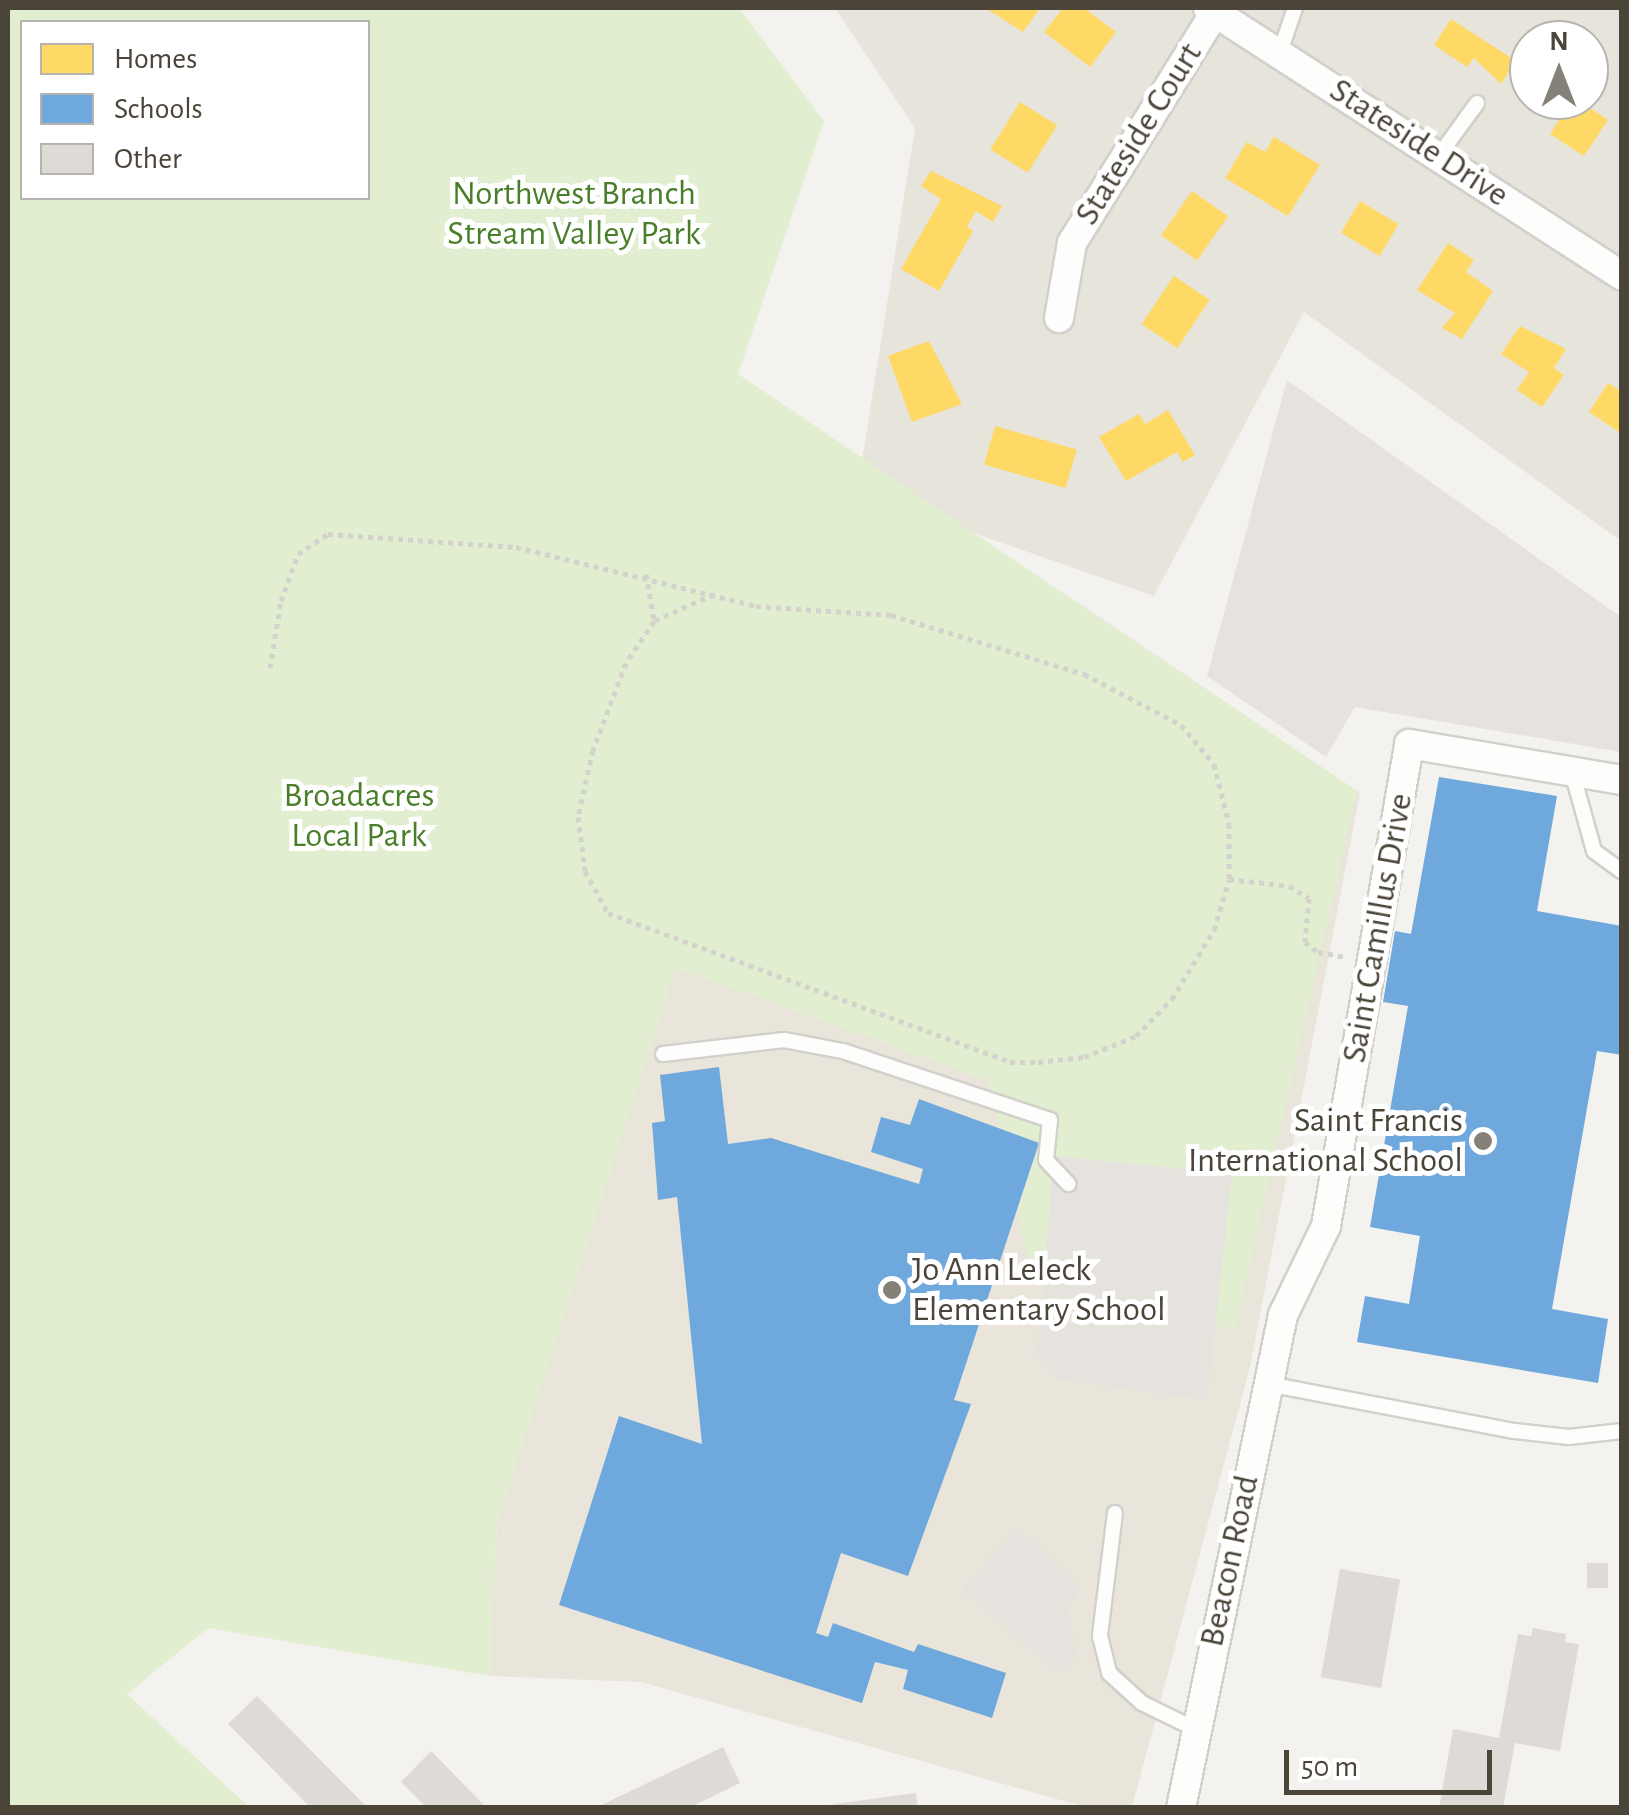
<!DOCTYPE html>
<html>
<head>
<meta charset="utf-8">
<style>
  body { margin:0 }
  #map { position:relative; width:1629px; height:1815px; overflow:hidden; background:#f4f2ee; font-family:"Alegreya Sans",sans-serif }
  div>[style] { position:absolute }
  .residential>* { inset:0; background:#e7e4dc }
  .education>* { inset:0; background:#eae5da }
  .green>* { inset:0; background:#e1eecf }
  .parking>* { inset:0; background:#e6e3df }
  .homes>* { inset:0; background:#ffd966; transform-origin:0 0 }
  .schools>* { inset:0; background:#6fa8dc }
  .building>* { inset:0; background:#dedbd6; transform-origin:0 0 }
  .path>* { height:5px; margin-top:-2.5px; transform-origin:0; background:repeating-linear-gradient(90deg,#d3d2cc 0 5px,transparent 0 10px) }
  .roads { filter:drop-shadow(2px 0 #d2d0cb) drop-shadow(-2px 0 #d2d0cb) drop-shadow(0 2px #d2d0cb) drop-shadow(0 -2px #d2d0cb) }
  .lane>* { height:14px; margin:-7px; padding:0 7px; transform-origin:7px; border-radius:7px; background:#fdfdfc }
  .street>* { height:28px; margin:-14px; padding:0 14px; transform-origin:14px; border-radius:14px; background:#fdfdfc }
  .dots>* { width:28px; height:28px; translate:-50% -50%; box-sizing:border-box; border:5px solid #fff; border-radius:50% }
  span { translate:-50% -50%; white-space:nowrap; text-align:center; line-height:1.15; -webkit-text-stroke:10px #fff; paint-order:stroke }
  .street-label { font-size:35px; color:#4b4439 }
  .park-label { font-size:35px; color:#4a7f2a }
  .poi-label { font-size:35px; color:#4b4439 }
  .right { translate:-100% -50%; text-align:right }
  .left { translate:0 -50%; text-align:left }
  .frame { position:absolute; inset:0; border:10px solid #4b4439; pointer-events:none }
  .legend { position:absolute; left:20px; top:20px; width:350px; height:180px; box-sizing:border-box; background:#fff; border:2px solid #b7b4b0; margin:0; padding:12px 18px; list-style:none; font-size:30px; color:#4b4439 }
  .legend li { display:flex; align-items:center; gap:20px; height:50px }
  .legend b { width:50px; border:2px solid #b7b4b0 }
  .north { position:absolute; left:1509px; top:20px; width:100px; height:100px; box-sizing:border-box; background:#fff; border:2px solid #b7b4b0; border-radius:50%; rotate:0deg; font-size:28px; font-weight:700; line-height:40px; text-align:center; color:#4b4439 }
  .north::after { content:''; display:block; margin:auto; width:35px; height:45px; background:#868178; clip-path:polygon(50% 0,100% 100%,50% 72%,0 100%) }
  .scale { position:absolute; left:1284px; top:1750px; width:208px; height:45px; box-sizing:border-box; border:5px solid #4b4439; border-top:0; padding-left:12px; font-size:30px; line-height:35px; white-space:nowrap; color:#4b4439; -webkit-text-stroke:8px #fff; paint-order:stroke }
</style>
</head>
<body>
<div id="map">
  <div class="residential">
    <div style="clip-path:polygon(evenodd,835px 8px,1621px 8px,1621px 541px,1304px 312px,1154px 596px,857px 492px,915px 128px,835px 8px,1529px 40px,1589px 40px,1589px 100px,1529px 100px,1529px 40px)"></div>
  </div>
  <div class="education">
    <div style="clip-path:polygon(765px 515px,1079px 603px,1360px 793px,1250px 1367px,1132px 1807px,1085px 1807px,641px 1682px,489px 1676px,512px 1239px)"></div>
  </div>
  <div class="green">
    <div style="clip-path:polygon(evenodd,8px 8px,739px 8px,824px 121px,738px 374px,1357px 791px,1235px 1330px,1034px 1283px,989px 1081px,676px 968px,497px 1525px,489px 1676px,208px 1628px,127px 1694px,249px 1807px,8px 1805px,8px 8px,22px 22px,368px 22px,368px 198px,22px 198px,22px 22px)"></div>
  </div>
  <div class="parking">
    <div style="clip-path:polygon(1287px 380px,1621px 617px,1621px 752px,1355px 707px,1326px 757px,1207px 676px)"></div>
    <div style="clip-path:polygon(1054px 1156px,1232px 1174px,1207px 1400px,1057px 1379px,1037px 1357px)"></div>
    <div style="clip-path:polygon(1018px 1528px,1081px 1587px,1068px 1607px,1076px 1656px,1058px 1672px,962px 1590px)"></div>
  </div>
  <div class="homes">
    <div style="clip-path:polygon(985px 8px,1040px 8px,1023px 32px)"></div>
    <div style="clip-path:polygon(1063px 8px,1084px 8px,1116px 32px,1090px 67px,1044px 32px)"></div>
    <div style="clip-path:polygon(1451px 19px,1516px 61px,1501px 84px,1474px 58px,1467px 67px,1434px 45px)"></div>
    <div style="clip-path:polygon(1589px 80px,1602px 89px,1590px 108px,1608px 120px,1584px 156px,1550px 134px,1572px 100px,1589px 100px)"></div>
    <div style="left:1020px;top:102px;width:44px;height:56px;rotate:32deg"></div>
    <div style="clip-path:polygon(1274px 137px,1320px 165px,1288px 216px,1225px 178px,1247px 142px,1265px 152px)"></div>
    <div style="clip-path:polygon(931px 171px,1002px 206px,993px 222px,976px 211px,967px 227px,973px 231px,939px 291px,901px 269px,941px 199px,921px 186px)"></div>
    <div style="left:1192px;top:191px;width:44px;height:54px;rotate:35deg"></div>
    <div style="left:1360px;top:201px;width:45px;height:37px;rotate:31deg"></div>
    <div style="clip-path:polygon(1448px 243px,1474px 260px,1466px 272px,1493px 291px,1462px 339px,1442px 328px,1455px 313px,1417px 290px)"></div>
    <div style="left:1174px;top:276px;width:43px;height:58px;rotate:34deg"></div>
    <div style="clip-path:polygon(1520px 326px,1566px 349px,1554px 368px,1564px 375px,1542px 407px,1517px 390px,1529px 372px,1501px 354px)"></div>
    <div style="clip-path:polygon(929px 341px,962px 404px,912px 422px,888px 356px)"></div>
    <div style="clip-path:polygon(1608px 383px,1622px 392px,1622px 434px,1589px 412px)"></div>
    <div style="clip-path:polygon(1168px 410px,1195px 455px,1183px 462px,1177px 452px,1126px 481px,1099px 437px,1139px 414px,1145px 424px)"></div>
    <div style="left:995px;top:426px;width:85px;height:40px;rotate:16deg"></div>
  </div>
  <div class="schools">
    <div style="clip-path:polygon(1439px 777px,1557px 796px,1537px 911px,1622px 926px,1622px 1055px,1597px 1051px,1552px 1309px,1608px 1319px,1598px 1383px,1357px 1342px,1365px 1296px,1409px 1304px,1420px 1236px,1370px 1227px,1408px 1006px,1383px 1002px,1395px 931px,1411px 934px)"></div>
    <div style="clip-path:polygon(719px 1067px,728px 1144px,771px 1138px,919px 1184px,923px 1169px,871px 1152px,881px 1117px,910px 1125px,919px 1099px,1039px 1143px,954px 1400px,971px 1404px,908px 1576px,841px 1553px,816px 1633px,828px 1637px,833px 1623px,914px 1652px,918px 1644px,1006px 1673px,992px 1718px,903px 1689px,908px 1670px,875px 1662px,862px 1703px,559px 1605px,619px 1416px,702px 1444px,677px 1197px,658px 1200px,652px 1123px,665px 1121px,660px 1075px)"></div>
  </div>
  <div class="building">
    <div style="left:1587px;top:1563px;width:21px;height:25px"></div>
    <div style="left:1340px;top:1569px;width:61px;height:110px;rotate:10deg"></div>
    <div style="clip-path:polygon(1533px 1628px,1566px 1634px,1565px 1642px,1579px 1644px,1560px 1751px,1515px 1743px,1503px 1808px,1439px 1808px,1453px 1729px,1499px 1738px,1518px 1634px,1531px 1636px)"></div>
    <div style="clip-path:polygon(257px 1696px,368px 1808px,311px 1808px,228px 1724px)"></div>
    <div style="clip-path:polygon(723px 1747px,740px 1783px,689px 1808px,595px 1808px)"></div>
    <div style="clip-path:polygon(431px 1751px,487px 1808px,427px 1808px,401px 1782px)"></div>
    <div style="clip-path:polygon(916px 1793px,918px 1808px,827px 1808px,827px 1805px)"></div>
  </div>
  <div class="path">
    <div style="left:646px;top:574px;width:48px;rotate:80.3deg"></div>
    <div style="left:714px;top:594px;width:66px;rotate:155.8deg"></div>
    <div style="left:654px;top:621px;width:50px;rotate:123.7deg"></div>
    <div style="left:626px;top:663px;width:93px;rotate:110.8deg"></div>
    <div style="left:593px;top:750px;width:69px;rotate:102.6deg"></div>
    <div style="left:578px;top:817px;width:54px;rotate:82.6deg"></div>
    <div style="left:585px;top:871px;width:48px;rotate:61.3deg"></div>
    <div style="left:608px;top:913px;width:429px;rotate:20.3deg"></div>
    <div style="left:1010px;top:1062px;width:28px"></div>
    <div style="left:1038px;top:1062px;width:46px;rotate:-6.2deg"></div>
    <div style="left:1084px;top:1057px;width:56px;rotate:-22deg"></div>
    <div style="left:1136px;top:1036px;width:52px;rotate:-45.8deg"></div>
    <div style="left:1172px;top:999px;width:81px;rotate:-58.7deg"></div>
    <div style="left:1214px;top:930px;width:52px;rotate:-73.3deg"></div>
    <div style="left:270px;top:668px;width:68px;rotate:-80.7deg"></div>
    <div style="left:281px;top:601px;width:50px;rotate:-70.1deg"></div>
    <div style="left:298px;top:554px;width:36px;rotate:-34deg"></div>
    <div style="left:328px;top:534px;width:188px;rotate:4deg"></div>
    <div style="left:516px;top:547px;width:247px;rotate:13.8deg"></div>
    <div style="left:756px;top:606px;width:135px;rotate:3.8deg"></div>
    <div style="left:891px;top:615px;width:202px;rotate:17deg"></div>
    <div style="left:1084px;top:674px;width:110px;rotate:27.7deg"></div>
    <div style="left:1181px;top:725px;width:51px;rotate:49.8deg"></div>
    <div style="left:1214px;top:764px;width:62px;rotate:76deg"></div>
    <div style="left:1229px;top:824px;width:55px;rotate:90deg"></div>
    <div style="left:1229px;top:879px;width:60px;rotate:6.7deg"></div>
    <div style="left:1289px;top:886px;width:23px;rotate:31deg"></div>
    <div style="left:1309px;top:898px;width:44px;rotate:95.2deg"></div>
    <div style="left:1305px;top:942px;width:16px;rotate:38deg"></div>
    <div style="left:1318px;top:952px;width:28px;rotate:10deg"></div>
  </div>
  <div class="roads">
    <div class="lane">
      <div style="left:1279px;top:55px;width:50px;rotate:-71.2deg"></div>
      <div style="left:1440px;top:154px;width:63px;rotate:-54deg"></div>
      <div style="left:1572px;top:772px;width:82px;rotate:74.4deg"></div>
      <div style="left:1594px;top:851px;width:34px;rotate:36deg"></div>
      <div style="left:663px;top:1054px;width:122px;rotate:-6.6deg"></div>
      <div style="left:784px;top:1040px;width:60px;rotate:10.6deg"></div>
      <div style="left:843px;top:1051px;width:218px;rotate:18.4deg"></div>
      <div style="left:1050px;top:1120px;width:40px;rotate:95.7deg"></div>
      <div style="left:1046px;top:1160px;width:33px;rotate:47deg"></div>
      <div style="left:1268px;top:1384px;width:251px;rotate:10.8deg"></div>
      <div style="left:1515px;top:1431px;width:54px;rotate:6.3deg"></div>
      <div style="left:1569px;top:1437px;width:53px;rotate:-6.5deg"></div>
      <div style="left:1115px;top:1513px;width:124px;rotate:97deg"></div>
      <div style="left:1100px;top:1636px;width:38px;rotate:76deg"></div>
      <div style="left:1109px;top:1673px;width:45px;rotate:42.3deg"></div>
      <div style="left:1142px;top:1703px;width:59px;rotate:26.1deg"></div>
    </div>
    <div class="street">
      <div style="left:1208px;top:8px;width:493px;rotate:32.9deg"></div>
      <div style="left:1059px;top:318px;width:76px;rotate:-80.2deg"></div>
      <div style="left:1072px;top:243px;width:272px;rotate:-58.2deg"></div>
      <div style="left:1181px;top:1808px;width:503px;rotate:-78.31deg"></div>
      <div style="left:1283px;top:1315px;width:99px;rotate:-64.2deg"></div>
      <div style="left:1326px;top:1226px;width:489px;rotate:-80.2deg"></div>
      <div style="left:1409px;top:744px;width:216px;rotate:9.6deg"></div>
    </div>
  </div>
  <div class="dots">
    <div style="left:1483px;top:1141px;background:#868178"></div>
    <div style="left:892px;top:1290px;background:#868178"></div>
  </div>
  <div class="street-label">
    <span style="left:1139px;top:134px;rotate:-58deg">Stateside Court</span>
    <span style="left:1419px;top:143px;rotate:33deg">Stateside Drive</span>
    <span style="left:1378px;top:928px;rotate:-80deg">Saint Camillus Drive</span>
    <span style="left:1230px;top:1561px;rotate:-78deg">Beacon Road</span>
  </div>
  <div class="park-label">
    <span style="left:574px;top:214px">Northwest Branch<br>Stream Valley Park</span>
    <span style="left:359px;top:816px">Broadacres<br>Local Park</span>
  </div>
  <div class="poi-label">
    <span class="right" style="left:1463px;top:1141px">Saint Francis<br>International School</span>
    <span class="left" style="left:912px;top:1290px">Jo Ann Leleck<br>Elementary School</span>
  </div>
  <div class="frame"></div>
  <ul class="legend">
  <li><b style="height:28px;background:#ffd966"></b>Homes</li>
  <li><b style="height:28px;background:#6fa8dc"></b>Schools</li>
  <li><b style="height:28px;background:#dedbd6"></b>Other</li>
  </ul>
  <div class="north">N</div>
  <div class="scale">50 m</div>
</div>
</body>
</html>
